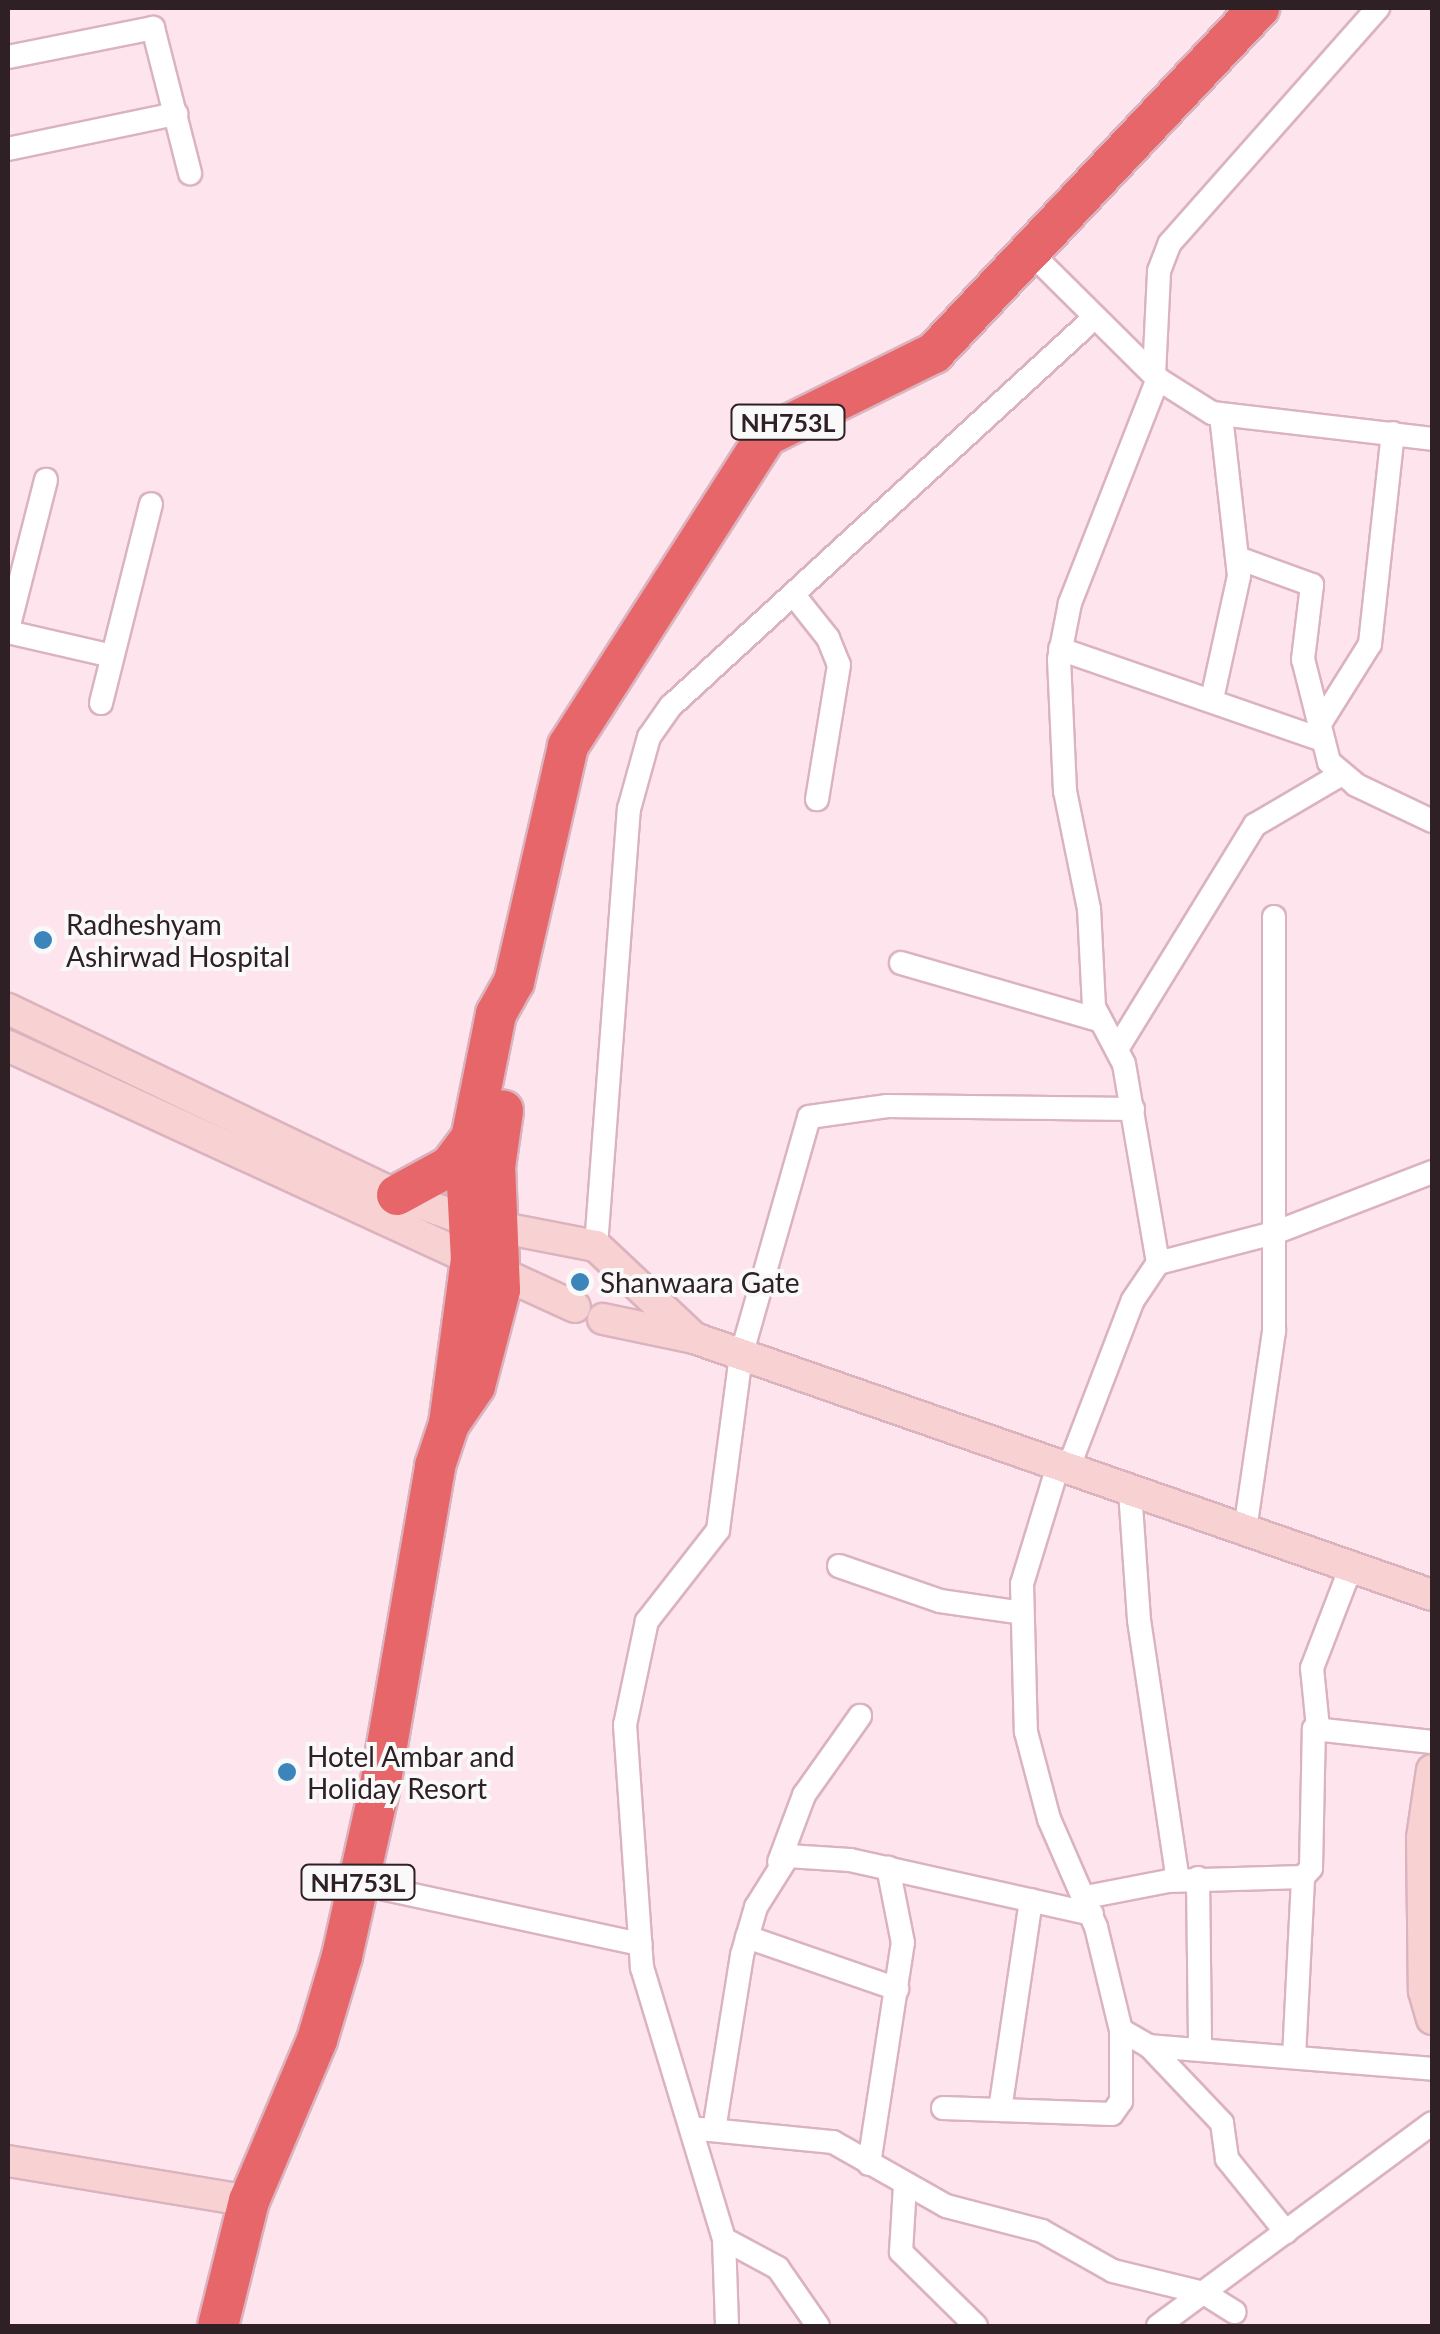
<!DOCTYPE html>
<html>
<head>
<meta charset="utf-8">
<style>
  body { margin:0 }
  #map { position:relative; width:1440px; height:2334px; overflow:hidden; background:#fee4ec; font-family:Lato,sans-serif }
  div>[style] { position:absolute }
  .roads { filter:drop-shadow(2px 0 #dbb3bf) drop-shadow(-2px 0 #dbb3bf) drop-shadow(0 2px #dbb3bf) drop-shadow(0 -2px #dbb3bf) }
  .street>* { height:22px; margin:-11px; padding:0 11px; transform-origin:11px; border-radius:11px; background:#fff }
  .secondary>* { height:30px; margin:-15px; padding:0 15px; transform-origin:15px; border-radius:15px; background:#f8d1d2 }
  .highway>* { height:40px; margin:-20px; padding:0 20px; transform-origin:20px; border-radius:20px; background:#e66669 }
  .dots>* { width:28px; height:28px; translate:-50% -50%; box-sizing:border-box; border:5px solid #f9f9f9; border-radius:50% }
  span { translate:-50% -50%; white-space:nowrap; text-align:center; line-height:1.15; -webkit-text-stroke:8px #f9f9f9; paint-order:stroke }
  .shield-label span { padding:2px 8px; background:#f9f9f9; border:2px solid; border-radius:8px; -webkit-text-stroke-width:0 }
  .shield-label { font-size:25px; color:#2f2025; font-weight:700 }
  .poi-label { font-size:28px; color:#2f2025 }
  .left { translate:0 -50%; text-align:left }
  .frame { position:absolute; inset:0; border:10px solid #2f2025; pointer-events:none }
</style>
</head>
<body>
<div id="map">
  <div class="roads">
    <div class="street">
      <div style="left:8px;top:57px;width:148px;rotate:-11.3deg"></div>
      <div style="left:153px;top:28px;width:150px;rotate:75.7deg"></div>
      <div style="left:8px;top:149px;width:172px;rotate:-11.8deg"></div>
      <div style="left:1030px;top:252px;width:180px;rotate:44.8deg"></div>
      <div style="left:1158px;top:379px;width:64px;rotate:32.2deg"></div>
      <div style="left:1212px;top:413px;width:222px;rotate:6.7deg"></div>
      <div style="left:1154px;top:375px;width:104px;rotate:-87.2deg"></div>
      <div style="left:1159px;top:271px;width:30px;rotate:-69deg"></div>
      <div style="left:1170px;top:243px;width:314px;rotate:-48.5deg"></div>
      <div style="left:1238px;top:558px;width:79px;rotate:20deg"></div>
      <div style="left:1312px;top:585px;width:75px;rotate:96.9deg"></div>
      <div style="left:1303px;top:659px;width:106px;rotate:75.8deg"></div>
      <div style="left:1329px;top:762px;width:35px;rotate:40deg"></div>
      <div style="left:1356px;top:785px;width:84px;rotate:25.3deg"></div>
      <div style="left:793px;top:594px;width:56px;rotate:51.5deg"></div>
      <div style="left:828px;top:638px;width:29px;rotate:68deg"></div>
      <div style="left:839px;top:665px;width:136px;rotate:99.3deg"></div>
      <div style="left:8px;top:629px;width:154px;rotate:-75.7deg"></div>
      <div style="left:8px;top:632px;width:107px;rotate:13deg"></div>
      <div style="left:1060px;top:649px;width:275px;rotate:19.1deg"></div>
      <div style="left:1212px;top:699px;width:126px;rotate:-77.6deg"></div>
      <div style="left:1239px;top:576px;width:161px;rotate:-96.4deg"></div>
      <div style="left:101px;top:703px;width:205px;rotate:-75.9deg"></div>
      <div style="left:1318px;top:727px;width:98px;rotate:-57.9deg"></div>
      <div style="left:1370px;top:644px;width:212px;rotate:-83.8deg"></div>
      <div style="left:901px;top:963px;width:205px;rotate:16.1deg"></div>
      <div style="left:1117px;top:1049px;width:263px;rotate:-58.4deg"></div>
      <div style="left:1255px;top:825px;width:99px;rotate:-30.5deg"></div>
      <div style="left:596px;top:1246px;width:438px;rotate:-85.7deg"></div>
      <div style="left:629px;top:809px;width:75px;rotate:-74.5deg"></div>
      <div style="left:649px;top:737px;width:38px;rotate:-55deg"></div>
      <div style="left:671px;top:706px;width:574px;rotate:-42.53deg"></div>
      <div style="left:1158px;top:1263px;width:202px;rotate:-99.7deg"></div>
      <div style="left:1124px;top:1064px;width:64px;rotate:-117.8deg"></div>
      <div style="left:1094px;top:1007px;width:98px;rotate:-92.9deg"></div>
      <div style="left:1089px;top:909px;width:120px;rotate:-101.5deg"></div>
      <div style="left:1065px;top:791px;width:132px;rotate:-92.6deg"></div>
      <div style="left:1059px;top:659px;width:57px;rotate:-78.9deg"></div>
      <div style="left:1070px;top:603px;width:241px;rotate:-68.6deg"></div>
      <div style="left:1058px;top:1466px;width:123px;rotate:107deg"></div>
      <div style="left:1022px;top:1584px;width:148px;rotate:88.5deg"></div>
      <div style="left:1026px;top:1732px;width:90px;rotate:75.2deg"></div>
      <div style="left:1049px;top:1819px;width:118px;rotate:66.5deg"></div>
      <div style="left:1096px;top:1927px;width:106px;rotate:76.4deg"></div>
      <div style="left:1121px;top:2030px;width:32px;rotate:30deg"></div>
      <div style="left:1149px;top:2046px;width:284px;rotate:4.6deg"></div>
      <div style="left:1068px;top:1469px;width:181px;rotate:-69deg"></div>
      <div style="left:1133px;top:1300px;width:45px;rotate:-56deg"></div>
      <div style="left:1158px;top:1263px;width:120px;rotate:-14.5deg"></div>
      <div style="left:1274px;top:1233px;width:169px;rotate:-21.1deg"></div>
      <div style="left:1130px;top:1491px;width:129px;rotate:86deg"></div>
      <div style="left:1139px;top:1620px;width:263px;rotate:81.5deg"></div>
      <div style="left:1245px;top:1530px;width:201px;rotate:-81.7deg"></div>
      <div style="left:1274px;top:1331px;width:414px;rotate:-90deg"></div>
      <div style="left:839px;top:1566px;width:107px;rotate:19.1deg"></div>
      <div style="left:940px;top:1601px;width:83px;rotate:8.3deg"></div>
      <div style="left:1318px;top:1728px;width:60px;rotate:-95.7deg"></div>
      <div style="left:1312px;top:1668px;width:108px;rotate:-68.9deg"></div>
      <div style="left:779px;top:1862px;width:72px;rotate:-69.5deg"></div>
      <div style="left:804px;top:1795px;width:97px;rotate:-54.7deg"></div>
      <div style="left:1198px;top:1878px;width:171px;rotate:89.3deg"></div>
      <div style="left:358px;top:1883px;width:289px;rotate:12.2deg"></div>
      <div style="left:1086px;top:1897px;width:84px;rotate:-11deg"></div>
      <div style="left:1168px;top:1881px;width:135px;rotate:-1.7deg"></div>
      <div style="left:1303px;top:1877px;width:12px;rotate:-48deg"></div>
      <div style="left:1311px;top:1868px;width:139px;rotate:-88.8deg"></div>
      <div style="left:1314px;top:1729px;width:119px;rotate:6.3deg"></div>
      <div style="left:747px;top:1937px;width:159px;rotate:19.1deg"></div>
      <div style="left:1149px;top:2046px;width:106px;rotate:46.5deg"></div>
      <div style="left:1222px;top:2123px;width:36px;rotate:82deg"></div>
      <div style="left:1227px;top:2159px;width:94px;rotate:51.1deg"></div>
      <div style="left:1294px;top:2057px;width:180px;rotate:-87.1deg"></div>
      <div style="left:943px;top:2108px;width:169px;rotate:2deg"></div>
      <div style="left:1112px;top:2114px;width:16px;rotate:-55deg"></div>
      <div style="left:1121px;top:2101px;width:71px;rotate:-90deg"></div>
      <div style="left:1000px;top:2110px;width:212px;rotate:-81.6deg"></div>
      <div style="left:700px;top:2129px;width:134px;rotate:5.6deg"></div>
      <div style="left:833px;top:2142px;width:130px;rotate:29.5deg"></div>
      <div style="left:946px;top:2206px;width:99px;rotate:14.6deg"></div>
      <div style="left:1042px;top:2231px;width:81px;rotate:29.4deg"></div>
      <div style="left:1113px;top:2271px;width:94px;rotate:13.6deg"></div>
      <div style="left:1204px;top:2293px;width:36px;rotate:32deg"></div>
      <div style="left:714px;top:2130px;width:177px;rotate:-80.9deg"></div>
      <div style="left:742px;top:1955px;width:50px;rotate:-73.7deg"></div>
      <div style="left:756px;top:1907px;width:60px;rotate:-57.9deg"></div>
      <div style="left:788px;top:1856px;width:62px;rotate:3.7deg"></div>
      <div style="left:850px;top:1860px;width:248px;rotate:12.6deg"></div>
      <div style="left:869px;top:2164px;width:224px;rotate:-81.3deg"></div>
      <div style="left:903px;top:1943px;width:77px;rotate:-101.2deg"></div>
      <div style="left:905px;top:2185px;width:67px;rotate:93.4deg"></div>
      <div style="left:901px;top:2252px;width:105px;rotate:44.6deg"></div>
      <div style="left:724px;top:2239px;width:87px;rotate:88deg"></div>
      <div style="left:818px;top:2326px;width:70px;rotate:-124.6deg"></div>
      <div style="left:778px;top:2268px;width:61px;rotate:-151.8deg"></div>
      <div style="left:724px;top:2239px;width:283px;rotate:-106.8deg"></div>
      <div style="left:642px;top:1968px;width:244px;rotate:-94deg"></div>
      <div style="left:625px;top:1725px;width:106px;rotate:-78.1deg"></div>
      <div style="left:647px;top:1621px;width:115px;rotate:-52deg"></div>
      <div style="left:718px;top:1530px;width:176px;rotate:-82.5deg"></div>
      <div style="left:741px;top:1356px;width:248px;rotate:-74.1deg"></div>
      <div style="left:809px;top:1117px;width:79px;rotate:-8deg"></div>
      <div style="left:887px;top:1106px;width:246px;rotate:0.7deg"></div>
      <div style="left:1158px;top:2326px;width:341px;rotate:-36.5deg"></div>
    </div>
    <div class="secondary">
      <div style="left:8px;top:1009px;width:431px;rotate:25.6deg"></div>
      <div style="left:397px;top:1195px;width:80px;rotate:19.8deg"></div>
      <div style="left:472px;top:1222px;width:126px;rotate:11deg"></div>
      <div style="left:596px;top:1246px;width:134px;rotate:43.2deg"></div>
      <div style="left:8px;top:1046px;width:624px;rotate:24.72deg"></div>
      <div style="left:603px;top:1319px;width:93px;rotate:11.8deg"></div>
      <div style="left:694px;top:1338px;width:781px;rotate:19.2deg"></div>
      <div style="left:1432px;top:1770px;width:69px;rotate:98.4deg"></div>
      <div style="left:1422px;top:1838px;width:153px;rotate:89.3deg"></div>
      <div style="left:1424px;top:1991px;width:29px;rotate:74deg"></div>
      <div style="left:8px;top:2161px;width:244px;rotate:9.4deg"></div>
    </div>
    <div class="highway">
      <div style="left:397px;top:1195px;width:60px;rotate:-28.7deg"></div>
      <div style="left:450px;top:1166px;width:36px;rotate:-53deg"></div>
      <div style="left:449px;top:1424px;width:165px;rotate:-82.4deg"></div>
      <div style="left:471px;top:1260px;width:96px;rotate:-93deg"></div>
      <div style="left:466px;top:1164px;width:153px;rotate:-78.7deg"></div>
      <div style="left:496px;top:1014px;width:37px;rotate:-61deg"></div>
      <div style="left:514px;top:982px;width:242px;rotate:-77.1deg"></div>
      <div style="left:568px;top:746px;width:368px;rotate:-57.4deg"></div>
      <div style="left:766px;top:436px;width:187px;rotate:-26.3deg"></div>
      <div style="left:934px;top:353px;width:474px;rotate:-46.7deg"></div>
      <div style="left:218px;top:2326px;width:129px;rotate:-76.1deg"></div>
      <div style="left:249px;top:2201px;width:175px;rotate:-67.1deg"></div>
      <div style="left:317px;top:2040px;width:88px;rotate:-73.4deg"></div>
      <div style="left:342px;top:1956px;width:174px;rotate:-77.4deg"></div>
      <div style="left:380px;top:1786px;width:325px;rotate:-80.2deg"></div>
      <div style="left:435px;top:1466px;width:44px;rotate:-71.6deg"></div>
      <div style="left:449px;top:1424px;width:46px;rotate:-55.6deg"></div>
      <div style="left:475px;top:1386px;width:99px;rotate:-75.4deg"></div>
      <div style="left:500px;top:1290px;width:123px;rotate:-92.3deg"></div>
      <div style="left:495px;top:1167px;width:57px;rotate:-81.9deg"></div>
    </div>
  </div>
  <div class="dots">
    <div style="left:43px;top:940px;background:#3c85ba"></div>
    <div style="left:580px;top:1282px;background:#3c85ba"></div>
    <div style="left:287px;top:1772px;background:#3c85ba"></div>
  </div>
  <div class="shield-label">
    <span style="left:788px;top:422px">NH753L</span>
    <span style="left:358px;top:1882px">NH753L</span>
  </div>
  <div class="poi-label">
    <span class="left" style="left:66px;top:940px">Radheshyam<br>Ashirwad Hospital</span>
    <span class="left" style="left:600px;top:1282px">Shanwaara Gate</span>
    <span class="left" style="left:307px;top:1772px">Hotel Ambar and<br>Holiday Resort</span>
  </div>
  <div class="frame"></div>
</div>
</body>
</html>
